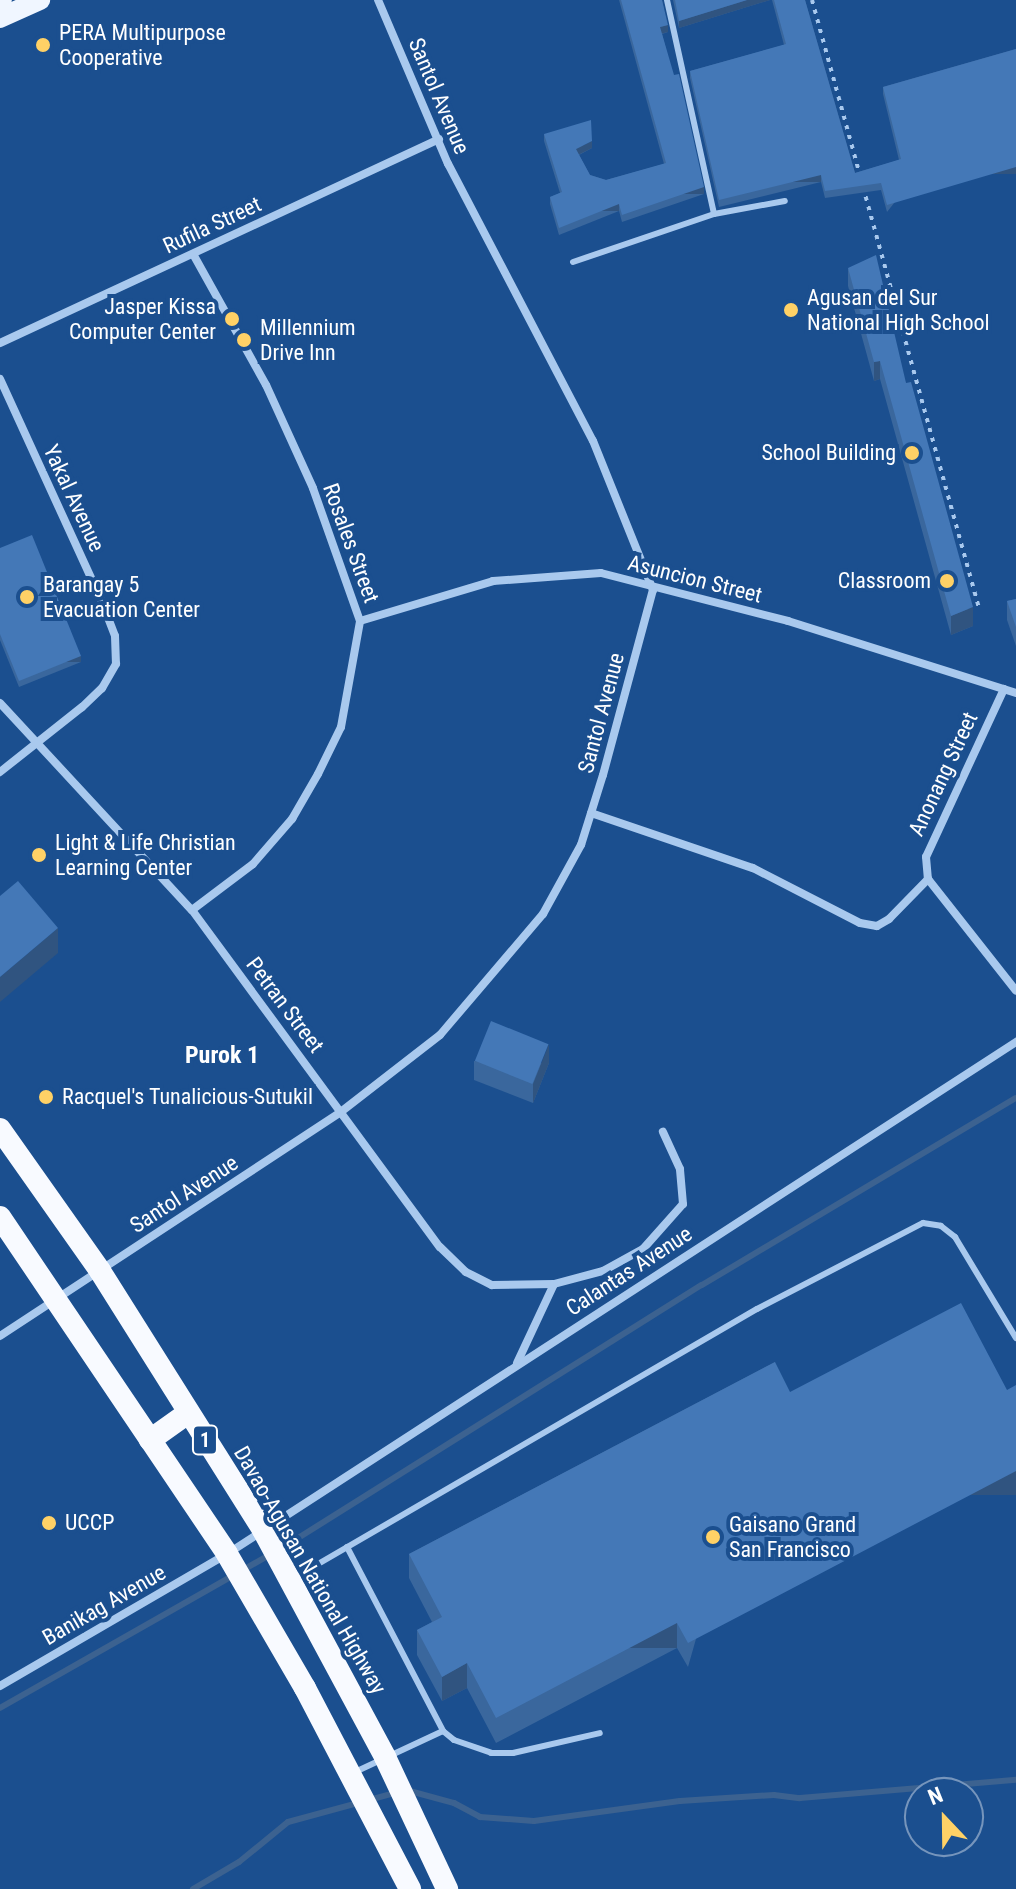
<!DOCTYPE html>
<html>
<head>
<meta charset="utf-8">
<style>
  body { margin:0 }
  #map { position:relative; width:1016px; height:1889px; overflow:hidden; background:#1b4f8f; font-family:"Roboto Condensed",sans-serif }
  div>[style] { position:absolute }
  .stream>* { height:6px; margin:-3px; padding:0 3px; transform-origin:3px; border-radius:3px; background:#3c6290 }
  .path>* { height:4px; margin-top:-2px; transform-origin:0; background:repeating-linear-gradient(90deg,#a9c9ee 0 4px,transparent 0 10px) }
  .service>* { height:6px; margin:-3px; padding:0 3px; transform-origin:3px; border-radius:3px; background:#a9c9ee }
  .minor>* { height:8px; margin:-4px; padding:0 4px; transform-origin:4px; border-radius:4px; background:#a9c9ee }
  .primary>* { height:20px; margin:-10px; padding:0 10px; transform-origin:10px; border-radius:10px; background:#f0f6ff }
  .trunk>* { height:22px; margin:-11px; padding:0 11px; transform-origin:11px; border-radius:11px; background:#f8faff }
  .wall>* { inset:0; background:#3a679d }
  .shaded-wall>* { inset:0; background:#305480; transform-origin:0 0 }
  .building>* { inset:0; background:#4478b7; transform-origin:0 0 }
  .dots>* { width:22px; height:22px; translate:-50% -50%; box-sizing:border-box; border:4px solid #1b4f8f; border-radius:50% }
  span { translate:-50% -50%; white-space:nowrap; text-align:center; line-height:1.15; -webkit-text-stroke:8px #1b4f8f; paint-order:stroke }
  .shield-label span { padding:2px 6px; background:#1b4f8f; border:2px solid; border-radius:6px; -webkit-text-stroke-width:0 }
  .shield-label { font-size:20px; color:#fff; font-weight:700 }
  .poi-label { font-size:22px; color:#fff }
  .left { translate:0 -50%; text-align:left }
  .right { translate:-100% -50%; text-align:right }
  .street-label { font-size:22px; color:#fff }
  .neighbourhood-label { font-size:24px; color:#fff; font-weight:700 }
  .north { position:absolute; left:904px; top:1777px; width:80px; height:80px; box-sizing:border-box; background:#1b4f8f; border:2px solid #7695bc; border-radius:50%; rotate:338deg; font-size:22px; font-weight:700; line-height:32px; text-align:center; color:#fff }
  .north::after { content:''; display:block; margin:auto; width:28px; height:36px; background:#ffd166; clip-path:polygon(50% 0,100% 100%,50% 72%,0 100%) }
</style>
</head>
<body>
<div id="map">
  <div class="stream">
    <div style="left:279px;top:1550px;width:499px;rotate:-32.1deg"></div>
    <div style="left:702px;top:1285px;width:365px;rotate:-30.8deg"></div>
    <div style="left:0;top:1708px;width:309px;rotate:-29.6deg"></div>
    <div style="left:406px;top:1790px;width:50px;rotate:15.2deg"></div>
    <div style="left:454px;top:1803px;width:30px;rotate:28deg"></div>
    <div style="left:480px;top:1817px;width:54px;rotate:4.2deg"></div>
    <div style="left:534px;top:1821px;width:147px;rotate:-7.8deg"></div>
    <div style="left:680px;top:1801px;width:94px;rotate:-3.7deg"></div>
    <div style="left:774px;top:1795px;width:26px;rotate:7deg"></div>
    <div style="left:800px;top:1798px;width:217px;rotate:-4.8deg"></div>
    <div style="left:193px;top:1889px;width:53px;rotate:-30.4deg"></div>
    <div style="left:239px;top:1862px;width:63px;rotate:-39.2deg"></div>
    <div style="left:288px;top:1822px;width:111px;rotate:-15.2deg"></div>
  </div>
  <div class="path">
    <div style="left:812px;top:0;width:181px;rotate:74.7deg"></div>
    <div style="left:863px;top:187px;width:438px;rotate:74.6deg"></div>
  </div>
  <div class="service">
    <div style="left:667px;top:0;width:219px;rotate:77.6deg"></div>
    <div style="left:573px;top:262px;width:149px;rotate:-18.8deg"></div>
    <div style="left:714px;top:214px;width:72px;rotate:-10.4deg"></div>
    <div style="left:347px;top:1547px;width:208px;rotate:62.4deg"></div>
    <div style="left:443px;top:1731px;width:14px;rotate:39deg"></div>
    <div style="left:454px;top:1740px;width:39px;rotate:19deg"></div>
    <div style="left:491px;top:1753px;width:22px"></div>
    <div style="left:513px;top:1753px;width:89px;rotate:-12.9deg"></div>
    <div style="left:294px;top:1578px;width:535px;rotate:-30.16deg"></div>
    <div style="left:757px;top:1309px;width:187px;rotate:-27.4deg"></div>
    <div style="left:923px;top:1223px;width:18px;rotate:9deg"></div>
    <div style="left:941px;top:1226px;width:18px;rotate:38deg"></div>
    <div style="left:955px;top:1237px;width:118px;rotate:58.9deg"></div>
    <div style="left:355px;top:1772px;width:97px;rotate:-25deg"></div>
  </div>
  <div class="minor">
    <div style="left:0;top:343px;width:484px;rotate:-24.9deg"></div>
    <div style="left:0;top:379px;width:245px;rotate:65.4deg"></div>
    <div style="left:102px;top:602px;width:36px;rotate:69deg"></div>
    <div style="left:115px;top:636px;width:28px;rotate:88deg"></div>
    <div style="left:116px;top:664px;width:28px;rotate:120deg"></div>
    <div style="left:102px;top:688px;width:28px;rotate:136deg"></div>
    <div style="left:82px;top:707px;width:105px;rotate:141.6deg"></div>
    <div style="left:360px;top:621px;width:139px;rotate:-16.7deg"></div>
    <div style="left:493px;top:581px;width:108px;rotate:-4.2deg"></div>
    <div style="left:601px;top:573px;width:193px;rotate:14.4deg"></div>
    <div style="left:788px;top:621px;width:239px;rotate:17.5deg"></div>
    <div style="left:1004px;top:689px;width:185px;rotate:114.9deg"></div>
    <div style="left:926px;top:857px;width:22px;rotate:85deg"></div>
    <div style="left:928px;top:879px;width:142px;rotate:51.8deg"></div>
    <div style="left:0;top:703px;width:282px;rotate:47.2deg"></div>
    <div style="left:192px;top:910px;width:418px;rotate:53.7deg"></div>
    <div style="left:440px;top:1247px;width:36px;rotate:44deg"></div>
    <div style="left:466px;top:1272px;width:29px;rotate:27deg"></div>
    <div style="left:492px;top:1285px;width:62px;rotate:-0.9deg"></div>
    <div style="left:554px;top:1284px;width:51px;rotate:-14.9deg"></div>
    <div style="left:603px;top:1271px;width:46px;rotate:-28.8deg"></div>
    <div style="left:643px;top:1249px;width:60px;rotate:-48.4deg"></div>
    <div style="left:683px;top:1204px;width:35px;rotate:-95deg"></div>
    <div style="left:680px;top:1169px;width:41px;rotate:-114.7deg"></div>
    <div style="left:591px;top:813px;width:171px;rotate:18.8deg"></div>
    <div style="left:753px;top:868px;width:120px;rotate:27.2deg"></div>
    <div style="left:860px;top:923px;width:17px;rotate:10deg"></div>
    <div style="left:877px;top:926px;width:14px;rotate:-30deg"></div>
    <div style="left:889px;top:919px;width:56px;rotate:-45.7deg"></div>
    <div style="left:192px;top:910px;width:76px;rotate:-37deg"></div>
    <div style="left:253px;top:864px;width:60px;rotate:-49.1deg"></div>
    <div style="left:292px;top:819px;width:52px;rotate:-60deg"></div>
    <div style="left:318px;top:774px;width:52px;rotate:-63.9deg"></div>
    <div style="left:341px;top:727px;width:108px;rotate:-79.8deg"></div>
    <div style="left:360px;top:621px;width:141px;rotate:-109.5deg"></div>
    <div style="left:313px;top:488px;width:113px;rotate:-114.5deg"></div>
    <div style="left:266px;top:385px;width:150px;rotate:-119.1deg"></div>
    <div style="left:0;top:1336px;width:409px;rotate:-33.3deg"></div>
    <div style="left:342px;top:1111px;width:124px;rotate:-37.8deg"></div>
    <div style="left:440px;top:1035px;width:159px;rotate:-49.6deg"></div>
    <div style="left:543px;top:914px;width:79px;rotate:-61.2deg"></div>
    <div style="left:581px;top:845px;width:73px;rotate:-72.6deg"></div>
    <div style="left:603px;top:775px;width:192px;rotate:-74.9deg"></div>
    <div style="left:653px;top:590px;width:161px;rotate:-111.9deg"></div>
    <div style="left:593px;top:441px;width:313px;rotate:-117.6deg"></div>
    <div style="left:448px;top:164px;width:178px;rotate:-113.1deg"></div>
    <div style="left:517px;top:1363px;width:87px;rotate:-64.9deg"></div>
    <div style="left:0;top:1686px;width:263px;rotate:-30.2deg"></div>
    <div style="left:227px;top:1554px;width:941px;rotate:-32.98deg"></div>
  </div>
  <div class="primary">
    <div style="left:0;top:1px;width:2px;rotate:-27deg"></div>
    <div style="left:0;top:18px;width:44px;rotate:-24.2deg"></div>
  </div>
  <div class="trunk">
    <div style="left:0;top:1129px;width:174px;rotate:54.8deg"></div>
    <div style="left:100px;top:1271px;width:306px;rotate:57.8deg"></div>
    <div style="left:263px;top:1530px;width:258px;rotate:61.7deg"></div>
    <div style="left:385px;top:1757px;width:146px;rotate:64.8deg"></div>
    <div style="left:0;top:1217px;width:406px;rotate:56deg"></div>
    <div style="left:227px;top:1554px;width:155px;rotate:59.8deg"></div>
    <div style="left:305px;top:1688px;width:227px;rotate:62.4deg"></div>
    <div style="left:150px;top:1440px;width:47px;rotate:-35.4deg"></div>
  </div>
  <div class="wall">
    <div style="clip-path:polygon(619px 0,662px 0,668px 32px,662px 34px,704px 194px,622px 222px,619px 211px,559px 235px,550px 204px,550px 197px,560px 193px,544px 141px,544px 134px,592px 148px,579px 155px,590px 175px,606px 180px,664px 164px)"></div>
    <div style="clip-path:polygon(673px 0,770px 0,679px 28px)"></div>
    <div style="clip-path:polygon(772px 0,805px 0,855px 173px,899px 160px,883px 94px,883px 87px,1016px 49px,887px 212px,881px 190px,825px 198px,821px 182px,719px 207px,690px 78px,690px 71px,784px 45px)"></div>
    <div style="clip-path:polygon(848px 268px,906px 383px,973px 626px,951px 635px,880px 379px,874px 381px,848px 286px)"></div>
    <div style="clip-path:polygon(0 548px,81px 662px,19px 687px,0 640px)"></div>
    <div style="clip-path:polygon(1016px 599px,1016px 646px,1007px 620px,1007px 601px)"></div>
    <div style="clip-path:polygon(474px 1061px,549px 1063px,533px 1103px,474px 1080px)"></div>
    <div style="clip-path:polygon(775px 1362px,688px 1667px,677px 1648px,496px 1743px,467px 1688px,442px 1701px,417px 1655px,417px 1630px,432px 1622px,409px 1578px,409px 1554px)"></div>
  </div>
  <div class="shaded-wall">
    <div style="clip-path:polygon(747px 0,770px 0,679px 28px,679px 21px)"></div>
    <div style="clip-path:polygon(668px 25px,668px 32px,660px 34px,660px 27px)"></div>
    <div style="clip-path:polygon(592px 141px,592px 148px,576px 156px,576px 149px)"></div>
    <div style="left:1016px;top:167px;width:7px;height:134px;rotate:90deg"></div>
    <div style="left:821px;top:175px;width:7px;height:105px;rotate:90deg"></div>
    <div style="left:704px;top:187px;width:7px;height:87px;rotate:90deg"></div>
    <div style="left:619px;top:204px;width:7px;height:65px;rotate:90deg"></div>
    <div style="clip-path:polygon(880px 361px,880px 379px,874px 381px,874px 362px)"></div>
    <div style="clip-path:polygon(973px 607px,973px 626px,951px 635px,951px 616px)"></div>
    <div style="left:81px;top:656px;width:6px;height:67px;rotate:90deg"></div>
    <div style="clip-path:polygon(58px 928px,58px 953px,0 1002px,0 977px)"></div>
    <div style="clip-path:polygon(549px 1044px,549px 1063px,533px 1103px,533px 1084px)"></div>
    <div style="left:1016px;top:1471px;width:24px;height:370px;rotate:90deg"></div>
    <div style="left:677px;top:1623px;width:25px;height:204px;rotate:90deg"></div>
    <div style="clip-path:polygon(467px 1663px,467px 1688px,442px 1701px,442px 1677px)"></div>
  </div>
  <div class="building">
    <div style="clip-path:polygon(621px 0,662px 0,668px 25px,660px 27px,674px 75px,679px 74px,704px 187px,622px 215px,619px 204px,559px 228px,550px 197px,562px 192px,544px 134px,591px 120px,592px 141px,576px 149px,590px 175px,606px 180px,666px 163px)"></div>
    <div style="clip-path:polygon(675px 0,747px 0,679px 21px)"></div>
    <div style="clip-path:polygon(774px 0,805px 0,855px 173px,901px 159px,883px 87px,1016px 49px,1016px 167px,887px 205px,881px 183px,825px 191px,821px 175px,719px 200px,690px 71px,786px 44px)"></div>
    <div style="clip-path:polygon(876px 255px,906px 383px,911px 382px,973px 607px,951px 616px,880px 361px,874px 362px,848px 268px)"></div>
    <div style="clip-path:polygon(32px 535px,81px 656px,19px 681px,0 634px,0 548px)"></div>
    <div style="clip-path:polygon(1016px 599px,1016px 627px,1007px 601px)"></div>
    <div style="clip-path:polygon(18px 881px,58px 928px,0 977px,0 896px)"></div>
    <div style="left:491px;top:1021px;width:62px;height:43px;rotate:22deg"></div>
    <div style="clip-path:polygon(961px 1303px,1007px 1390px,1016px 1385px,1016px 1471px,688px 1643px,677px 1623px,496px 1718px,467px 1663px,442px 1677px,417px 1630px,442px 1617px,409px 1554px,775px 1362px,790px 1392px)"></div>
  </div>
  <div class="dots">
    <div style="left:43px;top:45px;background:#ffd166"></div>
    <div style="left:791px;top:310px;background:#ffd166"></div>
    <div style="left:232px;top:319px;background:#ffd166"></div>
    <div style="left:244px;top:340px;background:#ffd166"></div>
    <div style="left:912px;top:453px;background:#ffd166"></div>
    <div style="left:947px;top:581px;background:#ffd166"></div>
    <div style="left:27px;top:597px;background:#ffd166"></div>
    <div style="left:39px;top:855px;background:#ffd166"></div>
    <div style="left:46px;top:1097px;background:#ffd166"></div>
    <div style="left:49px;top:1523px;background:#ffd166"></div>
    <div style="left:713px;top:1537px;background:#ffd166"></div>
  </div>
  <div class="shield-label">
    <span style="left:205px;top:1440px">1</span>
  </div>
  <div class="poi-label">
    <span class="left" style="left:59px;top:45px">PERA Multipurpose<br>Cooperative</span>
    <span class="left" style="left:807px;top:310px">Agusan del Sur<br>National High School</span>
    <span class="right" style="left:216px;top:319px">Jasper Kissa<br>Computer Center</span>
    <span class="left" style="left:260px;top:340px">Millennium<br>Drive Inn</span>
    <span class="right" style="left:896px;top:453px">School Building</span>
    <span class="right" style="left:931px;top:581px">Classroom</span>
    <span class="left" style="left:43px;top:597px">Barangay 5<br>Evacuation Center</span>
    <span class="left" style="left:55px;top:855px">Light &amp; Life Christian<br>Learning Center</span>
    <span class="left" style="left:62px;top:1097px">Racquel's Tunalicious-Sutukil</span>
    <span class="left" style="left:65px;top:1523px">UCCP</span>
    <span class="left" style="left:729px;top:1537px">Gaisano Grand<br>San Francisco</span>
  </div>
  <div class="street-label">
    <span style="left:439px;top:96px;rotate:67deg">Santol Avenue</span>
    <span style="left:212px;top:225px;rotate:-25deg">Rufila Street</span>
    <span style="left:74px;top:498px;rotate:65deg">Yakal Avenue</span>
    <span style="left:351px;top:543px;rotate:70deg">Rosales Street</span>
    <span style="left:695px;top:579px;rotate:14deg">Asuncion Street</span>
    <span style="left:601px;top:713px;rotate:-75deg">Santol Avenue</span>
    <span style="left:943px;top:774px;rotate:-65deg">Anonang Street</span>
    <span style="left:285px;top:1005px;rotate:53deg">Petran Street</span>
    <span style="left:184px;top:1194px;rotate:-33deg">Santol Avenue</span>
    <span style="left:629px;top:1271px;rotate:-33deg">Calantas Avenue</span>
    <span style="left:310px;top:1570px;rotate:60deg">Davao-Agusan National Highway</span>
    <span style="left:104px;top:1605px;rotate:-30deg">Banikag Avenue</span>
  </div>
  <div class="neighbourhood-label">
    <span style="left:222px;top:1056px">Purok 1</span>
  </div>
  <div class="north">N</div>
</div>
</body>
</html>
